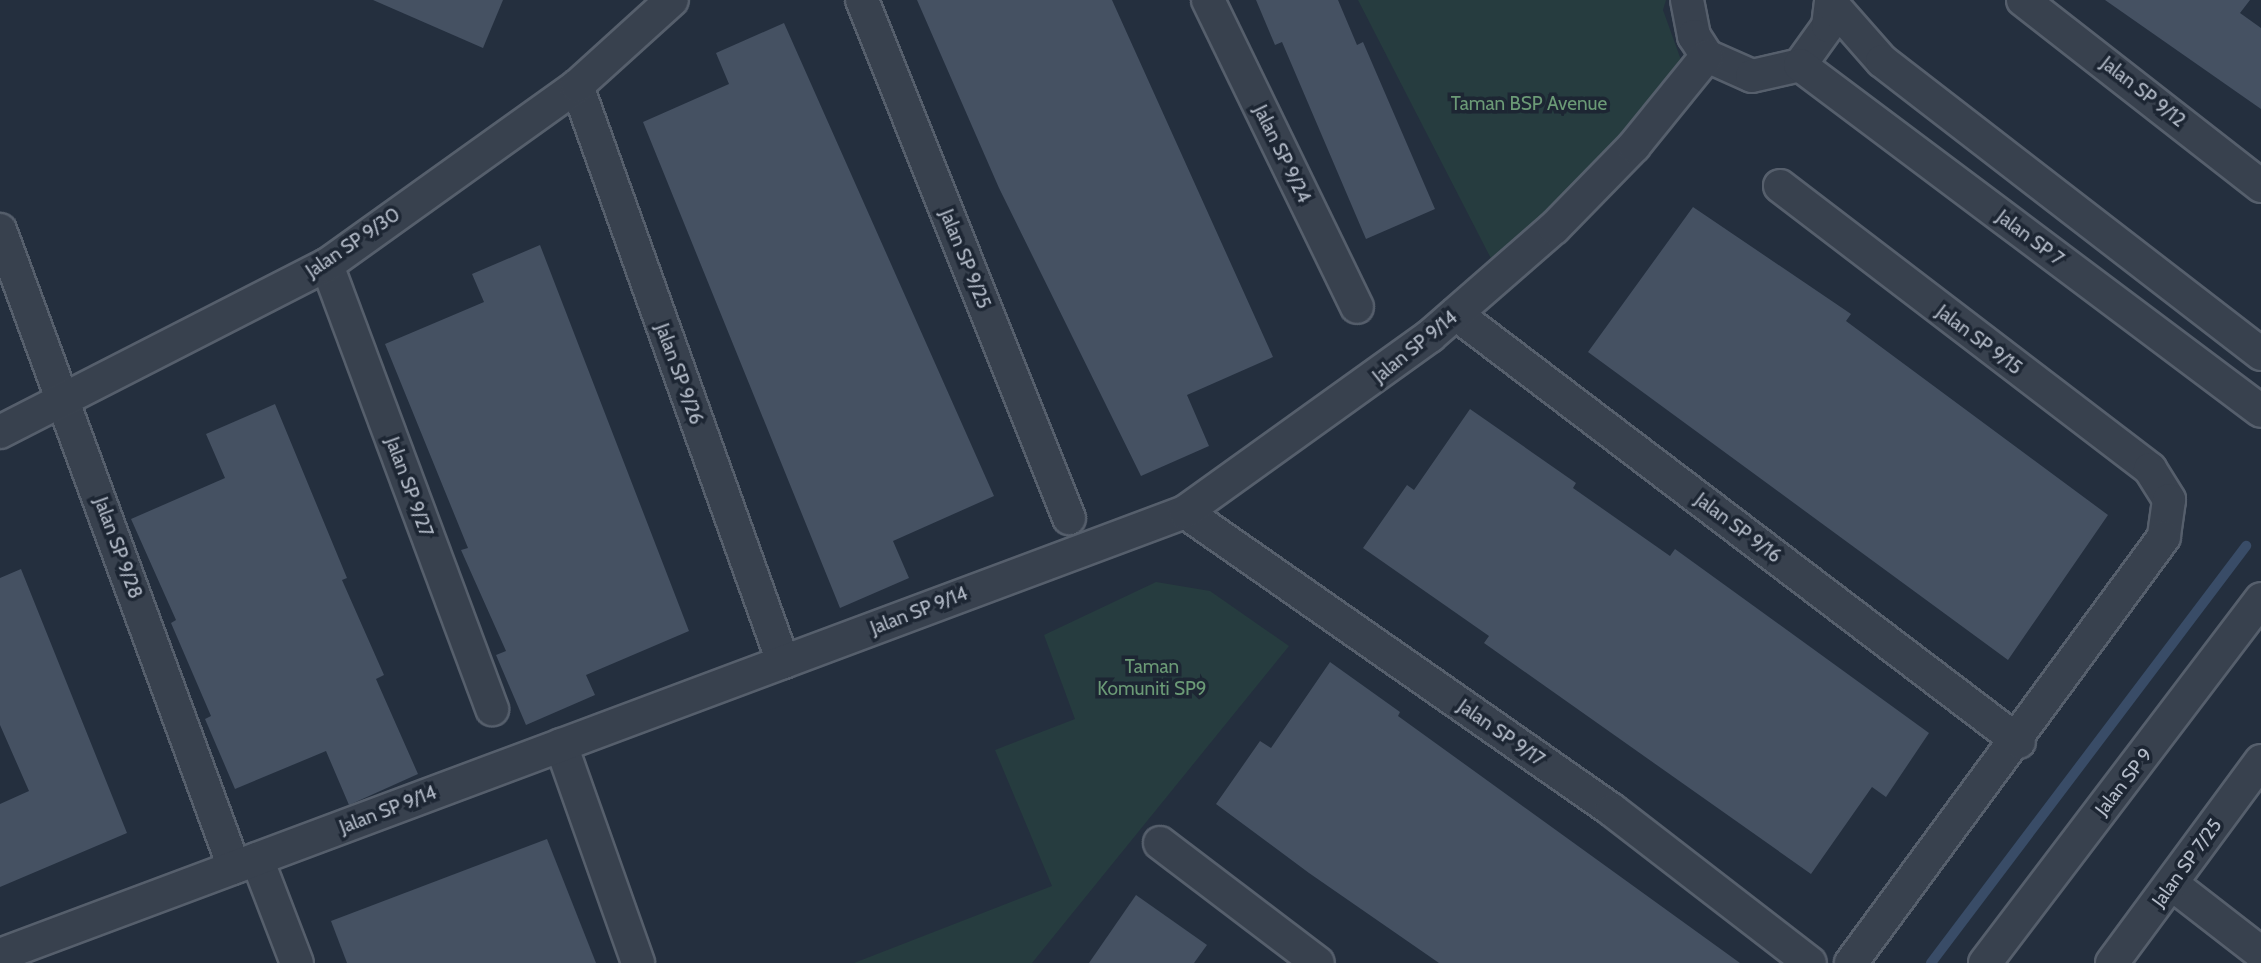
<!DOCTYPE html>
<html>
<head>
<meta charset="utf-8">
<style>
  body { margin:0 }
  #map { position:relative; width:2261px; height:963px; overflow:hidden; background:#242f3e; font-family:Cabin,sans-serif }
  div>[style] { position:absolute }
  .green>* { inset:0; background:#263c3f }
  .stream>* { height:10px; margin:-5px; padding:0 5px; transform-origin:5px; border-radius:5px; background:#394c67 }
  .building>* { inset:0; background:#455162 }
  .roads { filter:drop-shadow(2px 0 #565f6c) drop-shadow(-2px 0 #565f6c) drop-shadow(0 2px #565f6c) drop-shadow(0 -2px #565f6c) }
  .street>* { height:32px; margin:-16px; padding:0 16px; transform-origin:16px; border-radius:16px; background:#38414e }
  span { translate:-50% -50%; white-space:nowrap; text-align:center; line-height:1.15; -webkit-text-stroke:7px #1d2633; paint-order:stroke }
  .street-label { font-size:19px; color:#b4bcc9 }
  .park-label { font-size:19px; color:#6b9a76 }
</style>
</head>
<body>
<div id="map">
  <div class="green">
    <div style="clip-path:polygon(1358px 0,1666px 0,1663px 10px,1681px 60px,1648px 128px,1500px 276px)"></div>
    <div style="clip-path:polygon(1156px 582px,1210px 591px,1289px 646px,1032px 963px,854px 963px,1052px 886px,995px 750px,1075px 719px,1044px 635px)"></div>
  </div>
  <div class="stream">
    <div style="left:1931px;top:963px;width:523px;rotate:-52.93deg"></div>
  </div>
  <div class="building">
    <div style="clip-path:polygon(373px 0,503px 0,483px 48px)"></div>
    <div style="clip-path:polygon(917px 0,1112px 0,1273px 357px,1187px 395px,1209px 446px,1141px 476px,999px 188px)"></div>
    <div style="clip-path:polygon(1256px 0,1338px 0,1357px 45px,1363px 42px,1435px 209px,1366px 239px,1282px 42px,1275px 45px)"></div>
    <div style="clip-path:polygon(2105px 0,2250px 0,2240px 13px,2261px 28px,2261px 109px)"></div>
    <div style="clip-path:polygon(784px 23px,994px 496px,893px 541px,909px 578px,840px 608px,643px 122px,729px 84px,716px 53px)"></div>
    <div style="clip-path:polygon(1693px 207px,1851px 314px,1846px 321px,2108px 515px,2008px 660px,1588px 352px)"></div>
    <div style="clip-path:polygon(540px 245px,689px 631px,586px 675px,595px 695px,526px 725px,496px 655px,506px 651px,461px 550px,468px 548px,385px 344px,484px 302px,472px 274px)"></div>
    <div style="clip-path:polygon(275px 404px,347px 578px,342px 580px,384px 675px,376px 679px,418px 774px,349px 805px,326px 751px,235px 789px,205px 719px,211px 716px,171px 623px,176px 620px,131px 519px,225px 478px,206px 434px)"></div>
    <div style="clip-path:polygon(1470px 409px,1576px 483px,1573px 488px,1670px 556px,1675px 549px,1929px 733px,1886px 797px,1872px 787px,1811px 874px,1484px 643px,1489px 636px,1363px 548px,1407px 485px,1414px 490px)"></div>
    <div style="clip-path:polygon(21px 569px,127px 833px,0 887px,0 804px,29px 791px,0 725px,0 578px)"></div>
    <div style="clip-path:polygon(1330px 662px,1400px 712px,1398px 716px,1740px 963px,1439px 963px,1309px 873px,1216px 804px,1260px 741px,1271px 748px)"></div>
    <div style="clip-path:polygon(547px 839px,596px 963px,347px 963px,331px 921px)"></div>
    <div style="clip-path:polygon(1136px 895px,1207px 945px,1194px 963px,1089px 963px)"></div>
  </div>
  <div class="roads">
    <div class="street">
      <div style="left:862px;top:0;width:558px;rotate:68.22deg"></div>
      <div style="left:1208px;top:0;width:341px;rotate:64.1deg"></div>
      <div style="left:1687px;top:0;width:37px;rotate:79deg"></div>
      <div style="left:1694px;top:36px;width:24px;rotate:57deg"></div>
      <div style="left:1707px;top:56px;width:49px;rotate:24deg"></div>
      <div style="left:1752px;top:76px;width:49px;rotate:-12.9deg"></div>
      <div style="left:1800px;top:65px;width:48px;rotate:-54.3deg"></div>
      <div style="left:1828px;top:26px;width:26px;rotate:-83deg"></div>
      <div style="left:2023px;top:0;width:302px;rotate:38deg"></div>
      <div style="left:1831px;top:3px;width:77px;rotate:48.7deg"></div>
      <div style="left:1882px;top:61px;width:479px;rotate:37.7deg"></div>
      <div style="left:1800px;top:65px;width:576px;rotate:36.89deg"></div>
      <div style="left:577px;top:86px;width:612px;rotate:70.32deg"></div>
      <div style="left:1780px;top:186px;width:466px;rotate:37.4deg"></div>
      <div style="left:2150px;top:469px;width:36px;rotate:58deg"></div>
      <div style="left:2169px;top:500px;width:37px;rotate:98deg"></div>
      <div style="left:2164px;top:537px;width:529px;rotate:126.31deg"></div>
      <div style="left:0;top:230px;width:679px;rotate:69.83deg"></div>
      <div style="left:327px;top:265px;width:474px;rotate:69.6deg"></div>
      <div style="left:1456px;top:314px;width:707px;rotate:37.24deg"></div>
      <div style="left:0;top:432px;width:367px;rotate:-27.1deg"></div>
      <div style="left:327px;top:265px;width:307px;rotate:-35.6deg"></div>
      <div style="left:577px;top:86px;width:128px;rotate:-42.2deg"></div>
      <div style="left:1185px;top:512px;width:521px;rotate:34.91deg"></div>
      <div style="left:1612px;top:810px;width:250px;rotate:37.7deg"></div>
      <div style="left:561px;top:745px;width:231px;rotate:70.5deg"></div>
      <div style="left:1160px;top:843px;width:198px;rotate:37.2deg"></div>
      <div style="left:257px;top:859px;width:111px;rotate:69deg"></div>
      <div style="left:2172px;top:884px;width:113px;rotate:37.8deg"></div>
      <div style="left:0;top:955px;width:1265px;rotate:-20.5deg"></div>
      <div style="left:1185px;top:512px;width:302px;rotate:-35.7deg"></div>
      <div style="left:1430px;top:336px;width:164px;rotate:-41.1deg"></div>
      <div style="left:1554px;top:228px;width:115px;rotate:-45.7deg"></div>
      <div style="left:1634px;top:146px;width:116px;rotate:-51deg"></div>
      <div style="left:1985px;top:963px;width:457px;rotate:-52.8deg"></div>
      <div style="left:2112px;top:963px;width:251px;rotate:-53.6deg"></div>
    </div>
  </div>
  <div class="street-label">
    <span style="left:2143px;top:92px;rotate:38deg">Jalan SP 9/12</span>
    <span style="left:1282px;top:154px;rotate:64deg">Jalan SP 9/24</span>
    <span style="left:2030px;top:238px;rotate:37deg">Jalan SP 7</span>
    <span style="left:353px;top:243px;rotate:-34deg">Jalan SP 9/30</span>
    <span style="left:965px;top:259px;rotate:68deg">Jalan SP 9/25</span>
    <span style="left:1979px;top:340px;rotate:37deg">Jalan SP 9/15</span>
    <span style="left:1415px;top:347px;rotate:-39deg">Jalan SP 9/14</span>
    <span style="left:679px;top:374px;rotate:70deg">Jalan SP 9/26</span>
    <span style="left:409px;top:487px;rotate:70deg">Jalan SP 9/27</span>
    <span style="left:1738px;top:528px;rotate:37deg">Jalan SP 9/16</span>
    <span style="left:118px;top:548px;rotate:70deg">Jalan SP 9/28</span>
    <span style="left:919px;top:611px;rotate:-21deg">Jalan SP 9/14</span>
    <span style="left:1501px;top:733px;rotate:35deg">Jalan SP 9/17</span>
    <span style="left:2124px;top:782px;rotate:-52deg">Jalan SP 9</span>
    <span style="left:388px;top:810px;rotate:-21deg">Jalan SP 9/14</span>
    <span style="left:2187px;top:863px;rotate:-54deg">Jalan SP 7/25</span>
  </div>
  <div class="park-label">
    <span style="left:1529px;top:104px">Taman BSP Avenue</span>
    <span style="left:1152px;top:678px">Taman<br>Komuniti SP9</span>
  </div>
</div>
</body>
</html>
